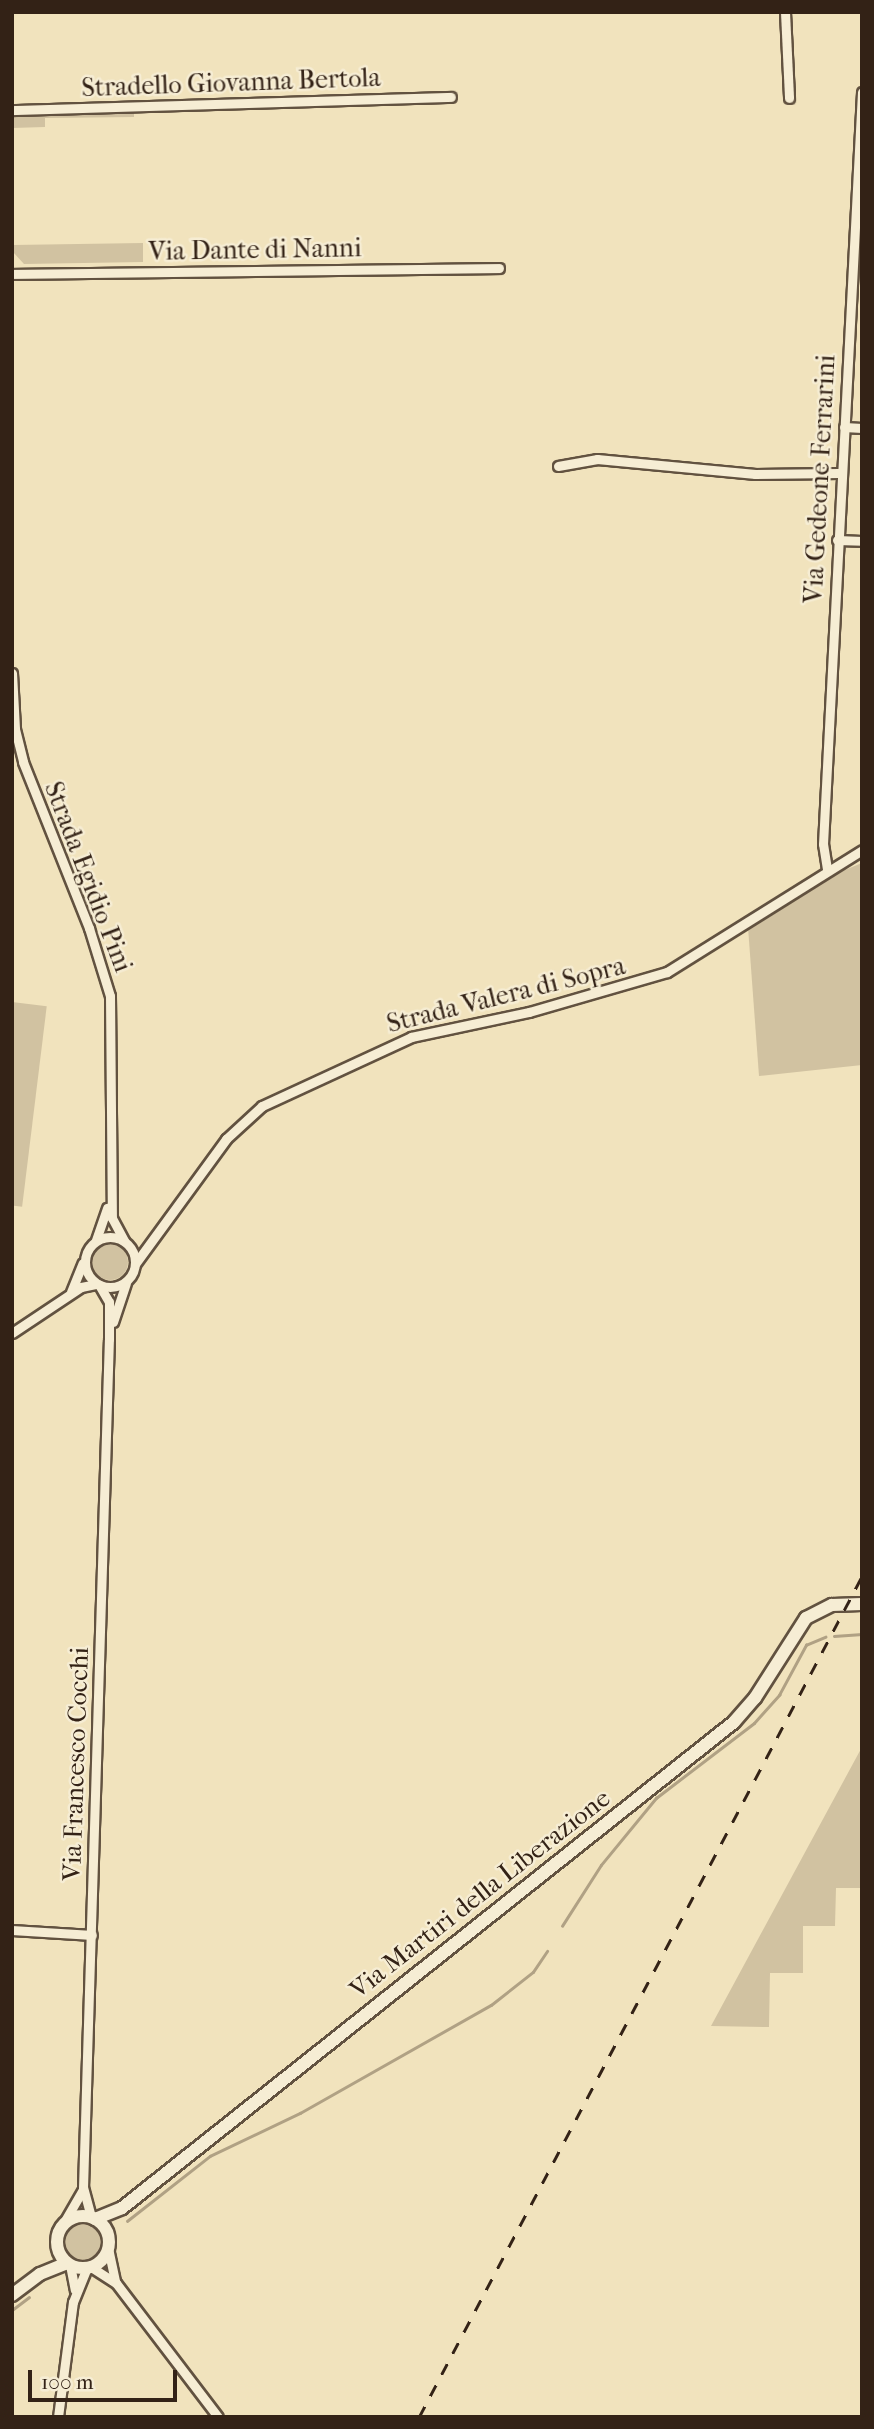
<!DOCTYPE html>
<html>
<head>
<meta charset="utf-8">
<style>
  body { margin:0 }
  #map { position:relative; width:874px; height:2429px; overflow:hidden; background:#f1e3bd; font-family:"IM FELL French Canon",serif }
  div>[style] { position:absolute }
  .green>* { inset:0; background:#d1c2a1; transform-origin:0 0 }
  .round { border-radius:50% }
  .stream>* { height:2.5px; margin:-1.25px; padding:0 1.25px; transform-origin:1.25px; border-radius:1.25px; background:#b0a184 }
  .roads { filter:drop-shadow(2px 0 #625240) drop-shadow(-2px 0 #625240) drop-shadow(0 2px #625240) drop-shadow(0 -2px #625240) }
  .street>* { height:9px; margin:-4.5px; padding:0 4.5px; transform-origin:4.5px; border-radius:4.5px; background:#f6edd4 }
  .street>.ring { margin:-4.5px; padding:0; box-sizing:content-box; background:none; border:9px solid #f6edd4; border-radius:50% }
  .secondary>* { height:12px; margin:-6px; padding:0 6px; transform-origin:6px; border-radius:6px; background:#f6edd4 }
  .secondary>.ring { margin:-6px; padding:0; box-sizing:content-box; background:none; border:12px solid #f6edd4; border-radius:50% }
  .rail>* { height:2.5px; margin-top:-1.25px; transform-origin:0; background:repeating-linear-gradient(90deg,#332216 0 12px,transparent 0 24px) }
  span { translate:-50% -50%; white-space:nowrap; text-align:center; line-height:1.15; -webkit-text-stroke:5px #f6edd4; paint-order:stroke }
  .street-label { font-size:26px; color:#332216 }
  .frame { position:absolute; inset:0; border:14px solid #332216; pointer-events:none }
  .scale { position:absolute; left:28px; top:2370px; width:149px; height:32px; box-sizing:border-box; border:4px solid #332216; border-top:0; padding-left:9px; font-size:21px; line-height:24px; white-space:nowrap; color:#332216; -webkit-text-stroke:5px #f6edd4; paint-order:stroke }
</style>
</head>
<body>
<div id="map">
  <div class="green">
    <div style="clip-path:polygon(134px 113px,134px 117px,45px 118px,45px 127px,12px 128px,12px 115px)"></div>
    <div style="clip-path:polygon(143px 243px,143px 262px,24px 264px,13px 252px,13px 245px)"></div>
    <div style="clip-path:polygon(862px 863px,862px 1065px,759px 1076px,748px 927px,820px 880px)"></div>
    <div style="left:12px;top:1002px;width:35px;height:202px;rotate:7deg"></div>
    <div class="round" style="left:92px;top:1244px;width:36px;height:36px"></div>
    <div style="clip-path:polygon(862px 1747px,862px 1888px,836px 1888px,835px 1926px,803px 1926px,803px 1973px,770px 1973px,769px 2027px,711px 2026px)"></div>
    <div class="round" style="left:63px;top:2222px;width:40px;height:40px"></div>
  </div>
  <div class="stream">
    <div style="left:834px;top:1636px;width:28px;rotate:-4deg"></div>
    <div style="left:562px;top:1926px;width:72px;rotate:-57.4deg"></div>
    <div style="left:601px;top:1865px;width:87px;rotate:-50.6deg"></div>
    <div style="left:656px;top:1798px;width:123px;rotate:-37.4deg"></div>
    <div style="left:754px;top:1723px;width:38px;rotate:-48deg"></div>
    <div style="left:779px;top:1695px;width:57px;rotate:-61.6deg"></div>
    <div style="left:806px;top:1645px;width:21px;rotate:-23deg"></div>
    <div style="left:127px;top:2221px;width:105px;rotate:-38.1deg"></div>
    <div style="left:210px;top:2156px;width:100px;rotate:-25.5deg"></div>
    <div style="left:300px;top:2113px;width:219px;rotate:-29.5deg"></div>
    <div style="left:491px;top:2005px;width:53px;rotate:-38.2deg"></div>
    <div style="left:533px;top:1972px;width:25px;rotate:-56deg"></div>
    <div style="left:12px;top:2310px;width:21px;rotate:-37deg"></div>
  </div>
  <div class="roads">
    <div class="street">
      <div style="left:785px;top:12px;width:86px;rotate:87.3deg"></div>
      <div style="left:12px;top:110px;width:439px;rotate:-1.7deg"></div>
      <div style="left:12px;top:274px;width:487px;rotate:-0.7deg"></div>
      <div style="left:844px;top:427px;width:18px;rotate:3deg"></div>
      <div style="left:558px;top:466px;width:40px;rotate:-10deg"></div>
      <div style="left:597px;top:459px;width:159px;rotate:5.4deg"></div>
      <div style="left:755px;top:474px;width:84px;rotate:-0.7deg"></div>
      <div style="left:837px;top:540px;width:25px;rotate:2deg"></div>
      <div style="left:12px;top:673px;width:56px;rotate:86.9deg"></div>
      <div style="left:15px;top:729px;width:34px;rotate:76deg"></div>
      <div style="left:23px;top:762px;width:179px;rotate:68.3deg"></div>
      <div style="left:89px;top:928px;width:71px;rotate:72.8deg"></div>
      <div style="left:110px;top:996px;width:222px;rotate:89.5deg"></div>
      <div style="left:112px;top:1218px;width:26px;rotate:62deg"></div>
      <div style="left:827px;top:869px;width:25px;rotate:-99deg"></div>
      <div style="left:823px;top:844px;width:753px;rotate:-87.03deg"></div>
      <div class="ring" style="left:85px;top:1237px;width:41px;height:41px"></div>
      <div style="left:96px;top:1240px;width:34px;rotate:-71deg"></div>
      <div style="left:135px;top:1264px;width:155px;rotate:-53.9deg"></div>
      <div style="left:226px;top:1139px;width:49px;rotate:-42.5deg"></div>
      <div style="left:262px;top:1106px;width:164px;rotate:-24.8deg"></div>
      <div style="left:411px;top:1037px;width:121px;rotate:-12deg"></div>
      <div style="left:529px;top:1012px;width:144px;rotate:-16.2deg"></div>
      <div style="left:667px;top:972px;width:230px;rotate:-32deg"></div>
      <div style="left:71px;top:1292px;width:31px;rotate:-68deg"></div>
      <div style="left:113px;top:1322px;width:41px;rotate:-71.6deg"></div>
      <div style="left:12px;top:1333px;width:83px;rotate:-33.7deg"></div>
      <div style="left:81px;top:1287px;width:16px;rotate:-11deg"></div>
      <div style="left:12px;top:1930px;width:80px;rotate:3.6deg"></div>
      <div style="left:91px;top:2217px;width:30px;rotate:-105deg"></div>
      <div style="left:83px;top:2188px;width:849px;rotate:-88.25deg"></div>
      <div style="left:109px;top:1339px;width:37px;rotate:-90deg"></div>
      <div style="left:109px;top:1302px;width:20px;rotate:-120deg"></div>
      <div style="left:63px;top:2224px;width:39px;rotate:-60deg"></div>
      <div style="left:108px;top:2248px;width:34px;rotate:78deg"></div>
      <div style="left:70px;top:2265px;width:25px;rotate:79deg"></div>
      <div style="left:91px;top:2267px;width:30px;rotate:33deg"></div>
      <div style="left:116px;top:2283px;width:168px;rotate:52.7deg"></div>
      <div style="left:58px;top:2417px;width:116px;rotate:-82.6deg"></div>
      <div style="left:73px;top:2302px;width:37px;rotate:-68deg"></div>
    </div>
    <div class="secondary">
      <div class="ring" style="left:57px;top:2216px;width:40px;height:40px"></div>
      <div style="left:95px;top:2219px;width:29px;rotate:-22deg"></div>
      <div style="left:122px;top:2208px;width:781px;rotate:-38.45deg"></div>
      <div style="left:734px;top:1722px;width:32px;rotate:-49deg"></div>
      <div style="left:755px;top:1698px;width:95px;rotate:-57.5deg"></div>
      <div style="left:806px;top:1618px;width:29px;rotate:-27deg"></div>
      <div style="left:832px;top:1605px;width:30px;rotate:-2deg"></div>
      <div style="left:12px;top:2295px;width:35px;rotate:-37deg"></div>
      <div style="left:40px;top:2274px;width:29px;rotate:-22deg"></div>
    </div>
  </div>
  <div class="rail">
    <div style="left:419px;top:2417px;width:951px;rotate:-62.22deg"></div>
  </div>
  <div class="street-label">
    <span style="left:231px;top:83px;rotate:-2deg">Stradello Giovanna Bertola</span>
    <span style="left:255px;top:250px;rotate:-1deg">Via Dante di Nanni</span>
    <span style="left:820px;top:479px;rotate:-87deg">Via Gedeone Ferrarini</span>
    <span style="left:88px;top:877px;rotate:69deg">Strada Egidio Pini</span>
    <span style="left:506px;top:995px;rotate:-14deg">Strada Valera di Sopra</span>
    <span style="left:76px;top:1764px;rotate:-88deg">Via Francesco Cocchi</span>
    <span style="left:480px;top:1894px;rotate:-38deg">Via Martiri della Liberazione</span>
  </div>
  <div class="frame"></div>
  <div class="scale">100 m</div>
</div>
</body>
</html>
